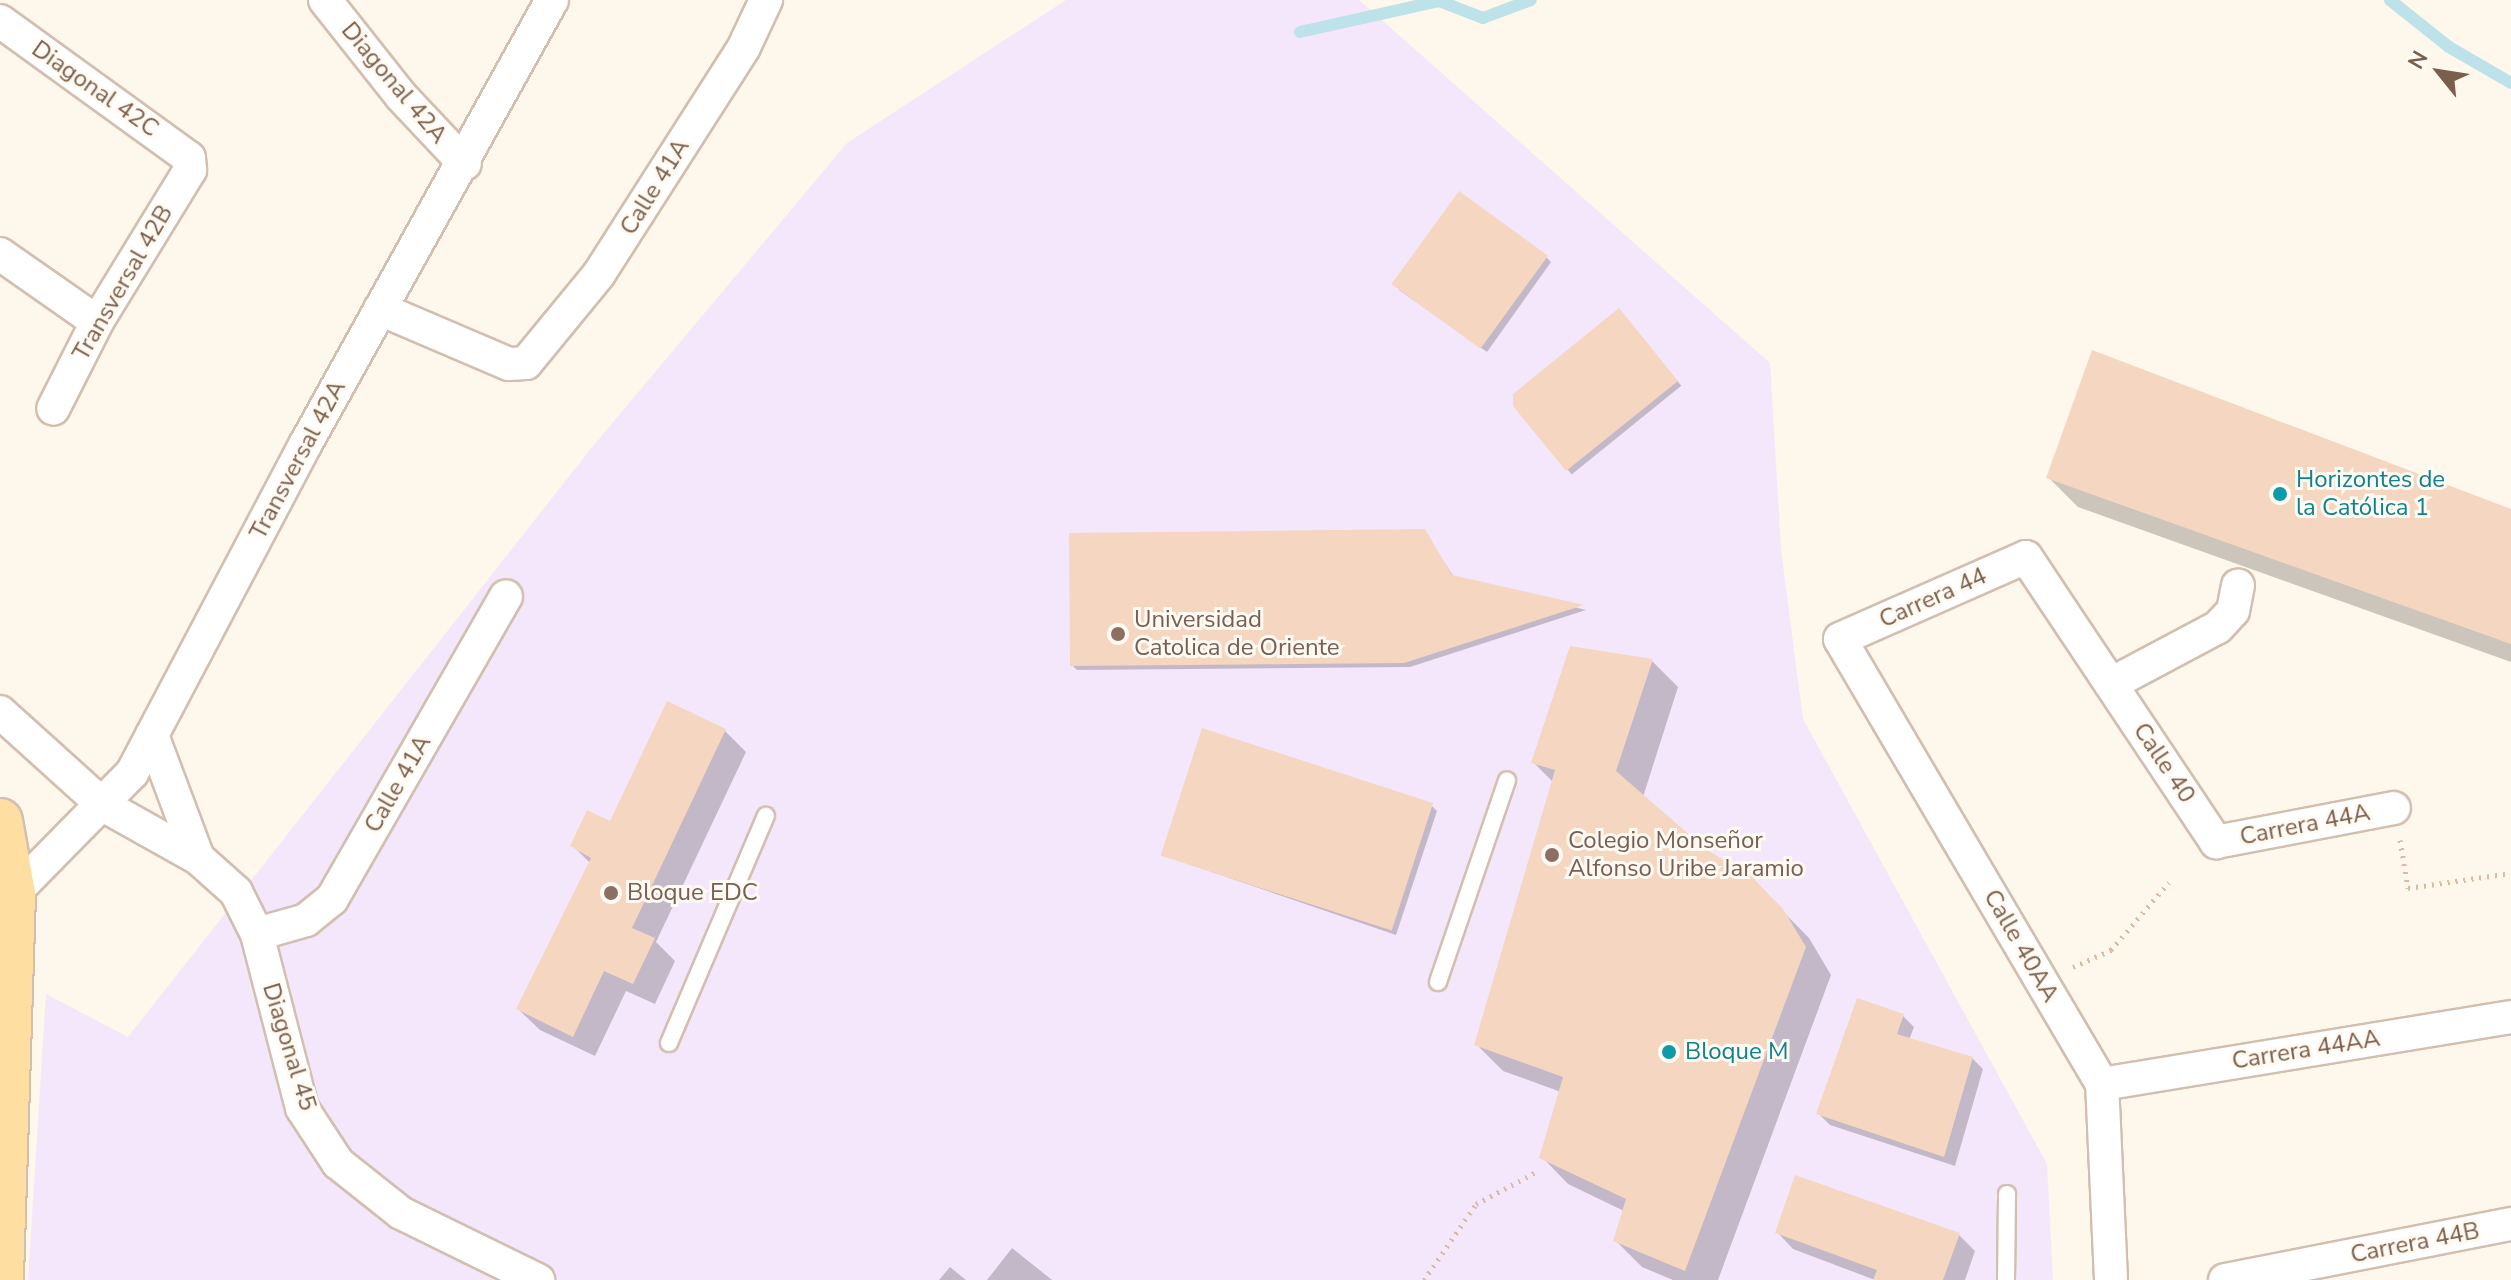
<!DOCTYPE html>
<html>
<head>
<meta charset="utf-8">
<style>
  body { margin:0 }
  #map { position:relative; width:2511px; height:1280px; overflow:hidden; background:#fef7eb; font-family:"Nunito Sans",sans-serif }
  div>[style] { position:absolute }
  .education>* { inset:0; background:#f4e7fb }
  .shadow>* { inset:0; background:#0003; transform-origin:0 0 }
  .stream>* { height:12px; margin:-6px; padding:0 6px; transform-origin:6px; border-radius:6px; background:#bde2e9 }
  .building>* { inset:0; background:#f5d7c1; transform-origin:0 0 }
  .path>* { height:5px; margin-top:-2.5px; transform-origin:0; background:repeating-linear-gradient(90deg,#dbbaa3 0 2px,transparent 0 8px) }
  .roads { filter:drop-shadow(2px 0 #d2bfaf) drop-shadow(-2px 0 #d2bfaf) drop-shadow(0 2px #d2bfaf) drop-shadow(0 -2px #d2bfaf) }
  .service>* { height:16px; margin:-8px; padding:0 8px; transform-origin:8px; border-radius:8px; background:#fff }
  .minor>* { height:32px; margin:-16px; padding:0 16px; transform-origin:16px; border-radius:16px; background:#fff }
  .primary>* { height:44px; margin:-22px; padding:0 22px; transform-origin:22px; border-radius:22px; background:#fedfa1 }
  .dots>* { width:22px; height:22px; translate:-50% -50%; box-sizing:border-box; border:4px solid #fffaf2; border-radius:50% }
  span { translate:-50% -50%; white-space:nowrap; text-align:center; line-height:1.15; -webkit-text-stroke:6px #fffaf2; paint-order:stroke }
  .street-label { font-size:24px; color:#7b5e4b }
  .culture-label { font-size:24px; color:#0d838f }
  .left { translate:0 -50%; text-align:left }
  .education-label { font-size:24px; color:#785e54 }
  .north { position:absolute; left:2399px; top:32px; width:80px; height:80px; -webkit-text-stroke:6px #fffaf2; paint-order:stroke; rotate:300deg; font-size:22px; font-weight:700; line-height:32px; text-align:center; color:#7b5e4b }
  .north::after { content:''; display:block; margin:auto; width:28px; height:36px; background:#7b5e4b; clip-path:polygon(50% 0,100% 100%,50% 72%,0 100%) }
</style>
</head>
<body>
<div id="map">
  <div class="education">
    <div style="clip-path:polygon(1066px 0,1359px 0,1770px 363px,1781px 550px,1803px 719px,2047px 1164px,2053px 1280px,28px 1280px,46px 994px,128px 1037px,589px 451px,847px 143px)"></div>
  </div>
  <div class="shadow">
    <div style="clip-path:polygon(1546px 257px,1551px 262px,1487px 352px,1399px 290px)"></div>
    <div style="left:1624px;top:315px;width:91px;height:141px;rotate:51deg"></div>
    <div style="clip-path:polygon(2049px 478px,2511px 511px,2511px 662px,2078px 507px)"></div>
    <div style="clip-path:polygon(1424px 531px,1454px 577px,1586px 610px,1410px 667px,1077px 670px,1072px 665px)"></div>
    <div style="clip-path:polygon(1652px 661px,1678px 687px,1643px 797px,1706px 852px,1750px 878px,1809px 938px,1831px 975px,1718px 1280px,1673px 1280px,1642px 1267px,1615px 1240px,1624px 1211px,1568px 1184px,1542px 1157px,1561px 1092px,1503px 1071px,1476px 1044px,1553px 782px,1534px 763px)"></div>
    <div style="clip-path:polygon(725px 731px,746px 752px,656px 942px,675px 961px,655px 1004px,626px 991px,595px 1056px,540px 1030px,518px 1009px,590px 863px,572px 845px,611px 824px)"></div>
    <div style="clip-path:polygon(1432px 806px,1437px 811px,1396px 935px,1162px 855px)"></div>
    <div style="clip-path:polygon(1903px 1016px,1914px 1027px,1909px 1040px,1972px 1058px,1983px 1069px,1955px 1166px,1830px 1125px,1819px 1114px)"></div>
    <div style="clip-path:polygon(1777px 1232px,1959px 1235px,1975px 1251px,1965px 1280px,1875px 1280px,1793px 1249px)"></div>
    <div style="clip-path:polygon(1012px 1248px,1052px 1280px,987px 1280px)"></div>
    <div style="clip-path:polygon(950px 1267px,966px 1280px,939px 1280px)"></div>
  </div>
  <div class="stream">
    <div style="left:2390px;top:0;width:75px;rotate:38.5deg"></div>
    <div style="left:2449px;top:47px;width:72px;rotate:30.1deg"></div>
    <div style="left:1300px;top:32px;width:142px;rotate:-12.6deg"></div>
    <div style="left:1439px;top:1px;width:47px;rotate:21.1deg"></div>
    <div style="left:1483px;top:18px;width:51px;rotate:-20.6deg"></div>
  </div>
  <div class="building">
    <div style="left:1459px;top:191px;width:110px;height:115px;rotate:36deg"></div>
    <div style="clip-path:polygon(1619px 308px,1678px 381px,1566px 471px,1513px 406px,1513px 394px)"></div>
    <div style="clip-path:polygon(2092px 350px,2511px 509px,2511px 644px,2046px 478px)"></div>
    <div style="clip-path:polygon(1425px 529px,1452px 575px,1584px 605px,1404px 663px,1070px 666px,1069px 533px)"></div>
    <div style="clip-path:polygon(1570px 646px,1653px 659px,1616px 771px,1707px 850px,1751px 876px,1783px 909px,1806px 947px,1685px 1271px,1613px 1241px,1626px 1199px,1539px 1158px,1563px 1077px,1474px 1045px,1555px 770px,1531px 763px)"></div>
    <div style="clip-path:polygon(667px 701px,726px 729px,632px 928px,655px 938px,633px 984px,604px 971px,573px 1037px,516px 1009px,591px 858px,570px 846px,587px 810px,610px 821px)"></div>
    <div style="left:1202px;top:728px;width:243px;height:134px;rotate:18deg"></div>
    <div style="clip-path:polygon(1857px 998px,1904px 1014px,1897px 1034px,1973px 1057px,1944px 1157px,1816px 1114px)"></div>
    <div style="clip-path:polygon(1795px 1175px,1960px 1233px,1943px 1280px,1873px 1280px,1877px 1270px,1775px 1233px)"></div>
  </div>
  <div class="path">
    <div style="left:2400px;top:840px;width:49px;rotate:80.5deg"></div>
    <div style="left:2408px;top:888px;width:104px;rotate:-8.3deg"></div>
    <div style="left:2073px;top:967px;width:42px;rotate:-24.1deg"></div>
    <div style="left:2111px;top:950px;width:89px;rotate:-49.5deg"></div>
    <div style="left:1424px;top:1280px;width:92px;rotate:-55.6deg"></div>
    <div style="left:1476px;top:1204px;width:68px;rotate:-28.1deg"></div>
  </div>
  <div class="roads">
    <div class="service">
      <div style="left:1438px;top:982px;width:213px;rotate:-71.1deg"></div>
      <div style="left:669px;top:1043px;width:247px;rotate:-66.9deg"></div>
      <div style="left:2006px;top:1280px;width:86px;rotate:-89.3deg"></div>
    </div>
    <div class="minor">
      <div style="left:325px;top:0;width:122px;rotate:51.6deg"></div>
      <div style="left:401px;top:96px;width:93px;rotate:46.7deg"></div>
      <div style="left:0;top:21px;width:233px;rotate:35.9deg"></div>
      <div style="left:189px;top:158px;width:12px;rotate:85deg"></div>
      <div style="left:190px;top:170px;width:178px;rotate:121.5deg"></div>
      <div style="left:97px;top:322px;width:97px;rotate:116.8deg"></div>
      <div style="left:0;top:254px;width:118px;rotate:35deg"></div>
      <div style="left:380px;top:309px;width:140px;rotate:23.1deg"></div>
      <div style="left:509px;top:364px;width:17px;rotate:-3deg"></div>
      <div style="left:526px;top:363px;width:115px;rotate:-50.6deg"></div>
      <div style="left:599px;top:274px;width:269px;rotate:-57.4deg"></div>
      <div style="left:744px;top:47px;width:52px;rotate:-64.9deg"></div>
      <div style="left:2111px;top:684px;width:121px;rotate:-28deg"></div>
      <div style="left:2218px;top:627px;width:22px;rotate:-47deg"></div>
      <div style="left:2233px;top:611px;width:26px;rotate:-79deg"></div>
      <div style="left:0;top:712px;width:139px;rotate:42.1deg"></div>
      <div style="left:103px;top:805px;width:109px;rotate:29.2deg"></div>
      <div style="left:198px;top:858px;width:51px;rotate:41.8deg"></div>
      <div style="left:236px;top:892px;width:47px;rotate:63.4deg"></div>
      <div style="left:257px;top:934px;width:180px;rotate:75.5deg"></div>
      <div style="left:302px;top:1108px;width:66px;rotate:56.8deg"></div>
      <div style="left:338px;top:1163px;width:80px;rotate:38.4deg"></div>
      <div style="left:401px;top:1213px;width:153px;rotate:26.1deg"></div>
      <div style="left:152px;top:735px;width:131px;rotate:69.5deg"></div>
      <div style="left:13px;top:894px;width:170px;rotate:-45.5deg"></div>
      <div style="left:132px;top:773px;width:371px;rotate:-62.2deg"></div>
      <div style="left:305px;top:445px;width:509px;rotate:-60.97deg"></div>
      <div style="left:257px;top:934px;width:51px;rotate:-15.9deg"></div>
      <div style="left:306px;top:920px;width:33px;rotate:-39deg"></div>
      <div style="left:332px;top:899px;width:349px;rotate:-60.1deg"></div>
      <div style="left:2102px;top:1084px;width:414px;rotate:-9.3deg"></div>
      <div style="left:2111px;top:1280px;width:196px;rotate:-92.6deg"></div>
      <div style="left:2102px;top:1084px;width:516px;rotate:-120.49deg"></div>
      <div style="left:1840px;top:639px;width:203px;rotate:-23.8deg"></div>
      <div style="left:2026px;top:557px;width:343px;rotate:56.3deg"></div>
      <div style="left:2216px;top:842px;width:181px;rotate:-10.8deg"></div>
      <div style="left:2225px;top:1280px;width:291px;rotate:-11.1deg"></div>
    </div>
    <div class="primary">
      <div style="left:0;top:821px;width:74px;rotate:79.9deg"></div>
      <div style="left:13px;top:894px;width:386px;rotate:91.8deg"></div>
    </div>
  </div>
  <div class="dots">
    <div style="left:2280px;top:494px;background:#0f9aa8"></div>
    <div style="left:1118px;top:634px;background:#8d6e63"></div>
    <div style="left:1552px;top:855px;background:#8d6e63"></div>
    <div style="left:611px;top:893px;background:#8d6e63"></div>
    <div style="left:1669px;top:1052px;background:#0f9aa8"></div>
  </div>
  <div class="street-label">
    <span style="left:394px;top:83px;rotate:50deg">Diagonal 42A</span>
    <span style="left:95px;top:89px;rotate:35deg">Diagonal 42C</span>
    <span style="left:655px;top:187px;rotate:-58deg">Calle 41A</span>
    <span style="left:123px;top:283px;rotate:-60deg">Transversal 42B</span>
    <span style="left:298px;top:460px;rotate:-62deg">Transversal 42A</span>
    <span style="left:1933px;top:598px;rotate:-24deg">Carrera 44</span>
    <span style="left:2164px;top:763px;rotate:56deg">Calle 40</span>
    <span style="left:398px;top:784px;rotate:-60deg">Calle 41A</span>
    <span style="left:2305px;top:825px;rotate:-11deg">Carrera 44A</span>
    <span style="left:2021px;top:946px;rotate:60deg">Calle 40AA</span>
    <span style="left:289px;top:1047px;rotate:73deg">Diagonal 45</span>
    <span style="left:2306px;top:1050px;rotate:-9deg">Carrera 44AA</span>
    <span style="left:2415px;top:1243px;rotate:-11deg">Carrera 44B</span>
  </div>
  <div class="culture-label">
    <span class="left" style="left:2296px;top:494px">Horizontes de<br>la Católica 1</span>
    <span class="left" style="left:1685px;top:1052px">Bloque M</span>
  </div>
  <div class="education-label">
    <span class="left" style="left:1134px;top:634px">Universidad<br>Catolica de Oriente</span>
    <span class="left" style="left:1568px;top:855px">Colegio Monseñor<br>Alfonso Uribe Jaramio</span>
    <span class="left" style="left:627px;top:893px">Bloque EDC</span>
  </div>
  <div class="north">N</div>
</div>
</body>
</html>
